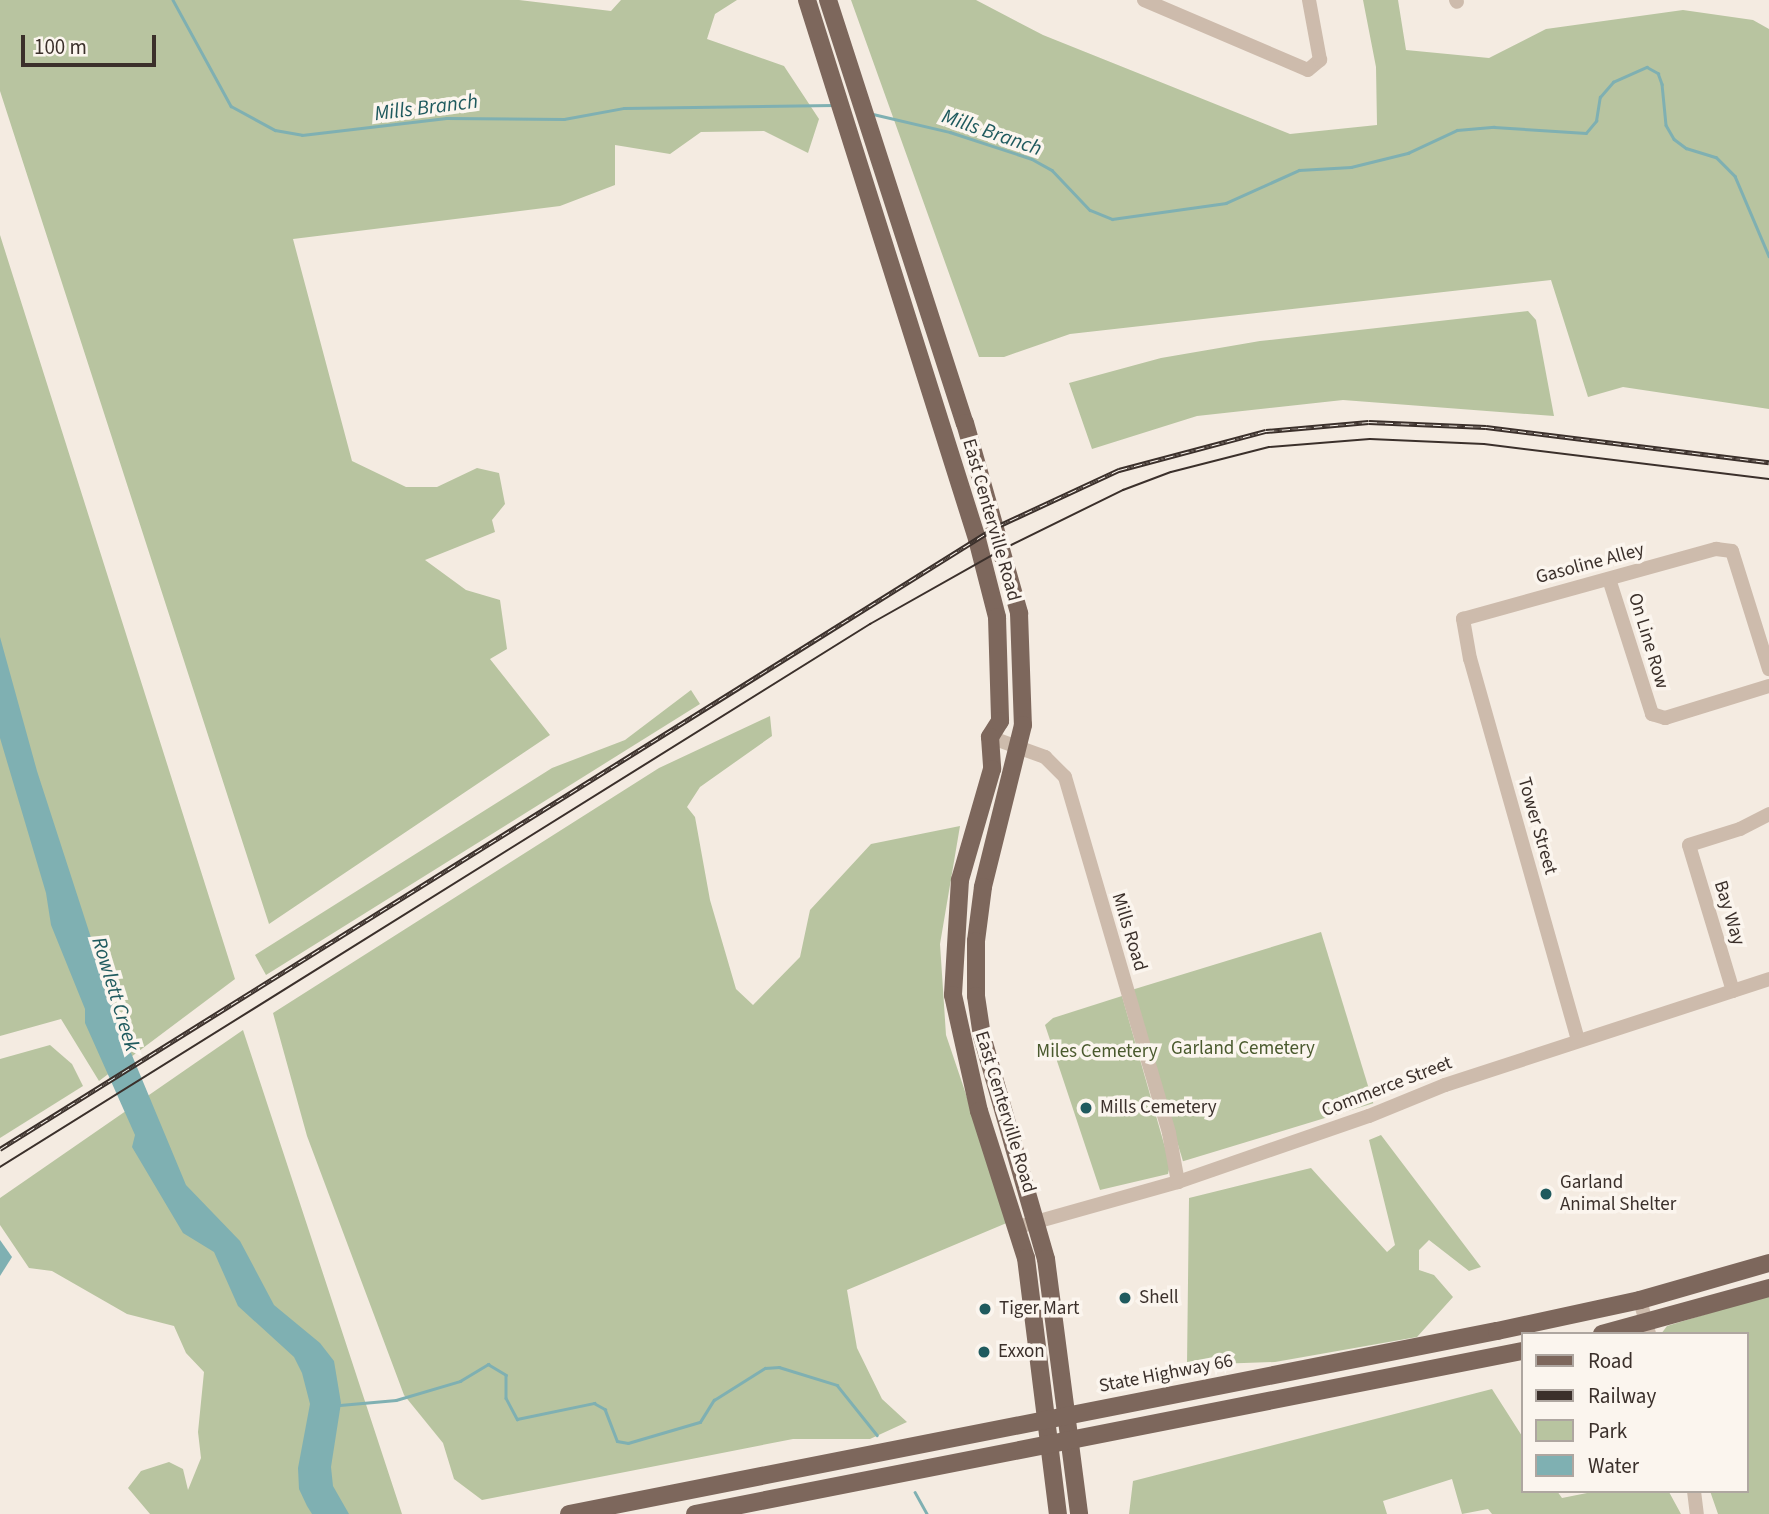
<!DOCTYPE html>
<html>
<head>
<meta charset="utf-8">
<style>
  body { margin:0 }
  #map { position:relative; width:1769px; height:1514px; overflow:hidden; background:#f4ebe1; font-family:"Source Sans 3",sans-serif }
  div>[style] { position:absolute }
  .green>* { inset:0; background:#b8c4a0; transform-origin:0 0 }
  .water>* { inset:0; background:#7fb0b2 }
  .stream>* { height:2.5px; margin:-1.25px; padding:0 1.25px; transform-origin:1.25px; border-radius:1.25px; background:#7fb0b2 }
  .minor>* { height:14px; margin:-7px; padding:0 7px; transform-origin:7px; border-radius:7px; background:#cdbbac }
  .major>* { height:18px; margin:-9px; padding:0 9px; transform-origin:9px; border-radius:9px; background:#7d675c }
  .tram>* { height:2px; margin:-1px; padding:0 1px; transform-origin:1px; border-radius:1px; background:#3b302b }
  .rail>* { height:5px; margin-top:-2.5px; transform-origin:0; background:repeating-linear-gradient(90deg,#fbf5ee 0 8px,#3b302b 0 16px); box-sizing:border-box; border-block:2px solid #3b302b }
  .dots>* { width:19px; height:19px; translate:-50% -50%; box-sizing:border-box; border:4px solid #fbf5ee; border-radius:50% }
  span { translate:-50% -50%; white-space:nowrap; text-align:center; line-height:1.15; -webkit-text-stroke:7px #fbf5ee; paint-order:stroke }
  .street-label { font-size:19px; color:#3b302b }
  .park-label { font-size:19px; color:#4a5a2e }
  .poi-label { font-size:19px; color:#3b302b }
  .left { translate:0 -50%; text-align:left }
  .water-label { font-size:21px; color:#1f5a5e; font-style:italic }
  .legend { position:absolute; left:1521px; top:1332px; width:228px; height:161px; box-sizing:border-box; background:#fbf5ee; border:2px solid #aea6a0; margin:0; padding:9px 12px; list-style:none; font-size:21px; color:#3b302b }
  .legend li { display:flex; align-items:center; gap:14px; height:35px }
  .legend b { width:35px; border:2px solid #aea6a0 }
  .scale { position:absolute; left:21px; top:35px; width:135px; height:32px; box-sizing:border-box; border:4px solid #3b302b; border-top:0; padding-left:9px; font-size:21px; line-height:24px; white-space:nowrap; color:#3b302b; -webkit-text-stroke:5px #fbf5ee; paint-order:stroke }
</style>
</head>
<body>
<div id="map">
  <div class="green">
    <div style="clip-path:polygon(0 0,519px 0,611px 11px,621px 0,737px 0,715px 14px,707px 39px,784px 66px,819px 119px,808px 153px,764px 131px,701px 132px,670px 154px,615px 145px,615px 185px,560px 206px,293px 239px,352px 461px,406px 487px,437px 487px,477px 468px,499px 473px,505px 504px,492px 520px,495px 532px,425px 560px,466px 590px,500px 600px,507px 649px,490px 659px,550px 735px,269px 924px,0 91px)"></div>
    <div style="clip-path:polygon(851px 0,976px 0,1043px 35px,1290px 134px,1377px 125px,1376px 67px,1363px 0,1398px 0,1406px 50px,1489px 58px,1546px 29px,1683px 10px,1753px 20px,1769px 29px,1769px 409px,1623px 387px,1588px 397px,1551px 280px,1070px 334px,1004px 357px,979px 357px)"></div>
    <div style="clip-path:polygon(0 235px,235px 979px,99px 1081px,61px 1019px,0 1036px)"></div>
    <div style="clip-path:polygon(1528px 311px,1536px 320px,1554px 416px,1343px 400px,1197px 416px,1092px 449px,1069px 383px,1161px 358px,1260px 341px)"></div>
    <div style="clip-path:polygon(691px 690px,700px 704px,266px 975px,255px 955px,552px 768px,625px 740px)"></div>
    <div style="clip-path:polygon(770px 716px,772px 736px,700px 787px,687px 807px,695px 817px,710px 900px,736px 989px,753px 1005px,800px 957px,810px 910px,871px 844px,960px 826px,940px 944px,946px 1035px,1009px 1222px,847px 1290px,857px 1348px,882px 1399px,907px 1422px,870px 1439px,793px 1439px,482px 1500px,454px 1479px,443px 1443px,404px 1395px,307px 1136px,273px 1013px,659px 768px)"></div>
    <div style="left:1321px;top:932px;width:179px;height:199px;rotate:73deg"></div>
    <div style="clip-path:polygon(1122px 996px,1170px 1165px,1168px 1174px,1100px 1190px,1045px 1025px,1053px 1018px)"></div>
    <div style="clip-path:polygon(243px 1030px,402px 1514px,150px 1514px,128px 1488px,141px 1471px,169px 1462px,183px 1469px,188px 1490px,201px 1458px,198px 1432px,204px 1372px,186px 1353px,174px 1326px,127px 1314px,52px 1271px,29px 1268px,0 1225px,0 1198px)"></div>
    <div style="clip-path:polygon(50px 1045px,72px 1064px,83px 1086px,0 1138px,0 1059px)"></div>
    <div style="clip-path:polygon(1381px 1135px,1481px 1267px,1469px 1271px,1429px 1240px,1419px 1250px,1419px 1270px,1434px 1275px,1453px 1297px,1417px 1337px,1275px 1362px,1187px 1365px,1189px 1198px,1311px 1168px,1387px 1252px,1395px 1245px,1369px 1140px)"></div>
    <div style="clip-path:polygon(1769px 1295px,1769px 1514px,1718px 1514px,1710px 1491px,1746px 1491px,1746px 1334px,1661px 1334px,1667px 1326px)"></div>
    <div style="clip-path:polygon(1492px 1389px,1522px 1436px,1522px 1491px,1557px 1491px,1562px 1498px,1587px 1493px,1669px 1492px,1681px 1514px,1492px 1514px,1488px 1509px,1462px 1514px,1452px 1479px,1383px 1501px,1387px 1514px,1129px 1514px,1133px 1481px)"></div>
  </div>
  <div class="water">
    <div style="clip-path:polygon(0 637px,37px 771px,119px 1024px,186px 1185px,240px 1241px,274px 1305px,320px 1343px,334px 1361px,341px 1403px,331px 1467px,333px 1486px,349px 1514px,312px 1514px,307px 1506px,299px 1489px,298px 1468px,310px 1404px,302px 1373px,294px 1357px,238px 1306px,214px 1252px,183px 1233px,132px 1147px,135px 1135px,85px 1023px,85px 1009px,51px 925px,46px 893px,0 738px)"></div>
    <div style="clip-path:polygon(0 1240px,12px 1257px,0 1276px)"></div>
  </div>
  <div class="stream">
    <div style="left:173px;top:0;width:121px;rotate:61.3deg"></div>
    <div style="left:231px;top:106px;width:50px;rotate:28.6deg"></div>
    <div style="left:275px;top:130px;width:27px;rotate:10deg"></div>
    <div style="left:302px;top:135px;width:145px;rotate:-6.7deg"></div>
    <div style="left:446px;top:118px;width:118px;rotate:0.5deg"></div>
    <div style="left:564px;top:119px;width:61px;rotate:-10.4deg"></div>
    <div style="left:624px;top:108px;width:209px;rotate:-0.8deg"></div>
    <div style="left:873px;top:114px;width:79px;rotate:13.2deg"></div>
    <div style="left:950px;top:132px;width:86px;rotate:18.2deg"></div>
    <div style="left:1032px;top:159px;width:23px;rotate:29deg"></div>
    <div style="left:1052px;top:170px;width:55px;rotate:46.5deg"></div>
    <div style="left:1090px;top:210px;width:24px;rotate:22deg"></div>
    <div style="left:1112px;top:219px;width:115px;rotate:-8deg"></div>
    <div style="left:1226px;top:203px;width:80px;rotate:-24.3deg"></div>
    <div style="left:1299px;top:170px;width:52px;rotate:-3.3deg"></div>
    <div style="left:1351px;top:167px;width:59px;rotate:-13.8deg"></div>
    <div style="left:1408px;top:153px;width:54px;rotate:-25.1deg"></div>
    <div style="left:1457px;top:130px;width:37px;rotate:-5deg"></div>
    <div style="left:1494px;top:127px;width:92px;rotate:3.7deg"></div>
    <div style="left:1586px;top:133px;width:16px;rotate:-50deg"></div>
    <div style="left:1596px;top:121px;width:24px;rotate:-81deg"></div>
    <div style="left:1600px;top:97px;width:20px;rotate:-49deg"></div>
    <div style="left:1613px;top:82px;width:37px;rotate:-24deg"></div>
    <div style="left:1647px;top:67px;width:13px;rotate:29deg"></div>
    <div style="left:1658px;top:73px;width:12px;rotate:70deg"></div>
    <div style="left:1662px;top:84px;width:41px;rotate:84.4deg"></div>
    <div style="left:1666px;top:125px;width:16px;rotate:60deg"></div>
    <div style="left:1674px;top:139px;width:15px;rotate:37deg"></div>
    <div style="left:1686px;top:148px;width:31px;rotate:17deg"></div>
    <div style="left:1716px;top:157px;width:27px;rotate:45deg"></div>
    <div style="left:1735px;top:176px;width:87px;rotate:67deg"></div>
    <div style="left:340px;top:1405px;width:56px;rotate:-5.1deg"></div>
    <div style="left:396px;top:1400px;width:67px;rotate:-16.5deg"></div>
    <div style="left:460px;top:1381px;width:33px;rotate:-31deg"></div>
    <div style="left:488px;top:1364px;width:21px;rotate:31deg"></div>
    <div style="left:506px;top:1375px;width:23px;rotate:90deg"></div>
    <div style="left:506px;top:1398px;width:24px;rotate:62deg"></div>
    <div style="left:517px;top:1419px;width:79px;rotate:-11.7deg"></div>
    <div style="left:594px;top:1403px;width:13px;rotate:29deg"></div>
    <div style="left:605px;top:1409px;width:34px;rotate:69deg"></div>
    <div style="left:617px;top:1441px;width:11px;rotate:10deg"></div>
    <div style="left:628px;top:1443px;width:75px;rotate:-16.3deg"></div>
    <div style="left:700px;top:1422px;width:26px;rotate:-58deg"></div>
    <div style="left:714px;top:1400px;width:60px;rotate:-32.1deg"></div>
    <div style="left:765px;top:1368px;width:14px;rotate:-4deg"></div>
    <div style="left:779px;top:1367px;width:61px;rotate:17.2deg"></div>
    <div style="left:837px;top:1385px;width:64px;rotate:51.3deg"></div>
    <div style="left:915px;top:1492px;width:25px;rotate:61deg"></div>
  </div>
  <div class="minor">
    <div style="left:1144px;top:0;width:178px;rotate:23.1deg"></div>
    <div style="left:1308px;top:70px;width:16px;rotate:-40deg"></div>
    <div style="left:1320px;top:60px;width:61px;rotate:-100.4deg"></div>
    <div style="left:1456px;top:0;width:2px;rotate:63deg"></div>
    <div style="left:1609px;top:579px;width:142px;rotate:72.3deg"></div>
    <div style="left:1652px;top:714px;width:14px;rotate:17deg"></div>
    <div style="left:1665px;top:718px;width:109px;rotate:-17.1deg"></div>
    <div style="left:990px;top:737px;width:59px;rotate:20deg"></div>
    <div style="left:1045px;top:757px;width:28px;rotate:45deg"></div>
    <div style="left:1065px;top:777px;width:371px;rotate:73.7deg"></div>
    <div style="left:1169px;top:1133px;width:50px;rotate:79.6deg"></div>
    <div style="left:1733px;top:991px;width:152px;rotate:-106.8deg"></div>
    <div style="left:1689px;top:845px;width:53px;rotate:-17.4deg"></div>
    <div style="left:1740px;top:829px;width:33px;rotate:-27deg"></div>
    <div style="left:1578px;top:1040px;width:396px;rotate:-105.8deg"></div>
    <div style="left:1470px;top:659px;width:41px;rotate:-99.9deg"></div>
    <div style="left:1463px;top:619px;width:263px;rotate:-15.5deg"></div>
    <div style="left:1716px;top:549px;width:16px;rotate:7deg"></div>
    <div style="left:1732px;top:551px;width:124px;rotate:72.6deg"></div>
    <div style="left:1018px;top:1227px;width:166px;rotate:-15.7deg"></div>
    <div style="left:1178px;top:1182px;width:202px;rotate:-19.1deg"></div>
    <div style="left:1369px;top:1116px;width:82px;rotate:-22.2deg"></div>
    <div style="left:1445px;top:1085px;width:341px;rotate:-18.1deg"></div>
    <div style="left:1640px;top:1300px;width:35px;rotate:75deg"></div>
    <div style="left:1694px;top:1491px;width:23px;rotate:83deg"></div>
  </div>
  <div class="major">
    <div style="left:807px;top:0;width:565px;rotate:72.49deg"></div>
    <div style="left:977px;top:539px;width:81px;rotate:75.6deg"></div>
    <div style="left:997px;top:617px;width:104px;rotate:88.3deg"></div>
    <div style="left:1000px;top:721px;width:19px;rotate:122deg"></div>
    <div style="left:990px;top:737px;width:32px;rotate:86deg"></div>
    <div style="left:992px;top:769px;width:116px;rotate:106.1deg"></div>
    <div style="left:960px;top:880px;width:115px;rotate:93.5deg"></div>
    <div style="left:953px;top:995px;width:119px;rotate:77.4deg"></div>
    <div style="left:979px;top:1111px;width:154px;rotate:72.3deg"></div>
    <div style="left:1026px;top:1258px;width:258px;rotate:82.9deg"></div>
    <div style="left:828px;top:0;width:445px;rotate:72.1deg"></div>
    <div style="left:965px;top:423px;width:198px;rotate:74.1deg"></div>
    <div style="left:1019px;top:613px;width:112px;rotate:88deg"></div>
    <div style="left:1023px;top:725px;width:167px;rotate:103.9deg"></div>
    <div style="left:983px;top:887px;width:54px;rotate:97.4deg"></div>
    <div style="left:976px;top:941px;width:55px;rotate:90deg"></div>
    <div style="left:976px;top:996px;width:40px;rotate:81.5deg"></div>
    <div style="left:982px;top:1036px;width:232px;rotate:74deg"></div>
    <div style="left:1046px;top:1259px;width:257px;rotate:82.6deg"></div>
    <div style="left:1602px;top:1334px;width:173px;rotate:-15.4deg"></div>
    <div style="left:569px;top:1514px;width:946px;rotate:-11.16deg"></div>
    <div style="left:1497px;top:1331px;width:146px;rotate:-12.2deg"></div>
    <div style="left:1640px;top:1300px;width:134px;rotate:-16deg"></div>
    <div style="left:695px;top:1514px;width:843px;rotate:-11.15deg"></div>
  </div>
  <div class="tram">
    <div style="left:0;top:1167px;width:1026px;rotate:-31.97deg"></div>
    <div style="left:870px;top:624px;width:153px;rotate:-29.4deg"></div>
    <div style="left:1003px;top:549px;width:134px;rotate:-26.2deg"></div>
    <div style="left:1123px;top:490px;width:51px;rotate:-20.6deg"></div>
    <div style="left:1171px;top:472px;width:101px;rotate:-14.3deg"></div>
    <div style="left:1269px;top:447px;width:101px;rotate:-4.5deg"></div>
    <div style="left:1370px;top:439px;width:114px;rotate:2.5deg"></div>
    <div style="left:1484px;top:444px;width:287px;rotate:7deg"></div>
  </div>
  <div class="rail">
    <div style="left:0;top:1149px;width:1174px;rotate:-31.98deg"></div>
    <div style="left:996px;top:527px;width:136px;rotate:-24.9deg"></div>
    <div style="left:1119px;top:470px;width:152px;rotate:-14.9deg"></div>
    <div style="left:1266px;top:431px;width:103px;rotate:-5deg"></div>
    <div style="left:1369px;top:422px;width:117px;rotate:2.4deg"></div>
    <div style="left:1486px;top:427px;width:285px;rotate:7.1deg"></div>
  </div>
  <div class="dots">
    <div style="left:1086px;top:1108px;background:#1f5a5e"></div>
    <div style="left:1546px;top:1194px;background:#1f5a5e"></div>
    <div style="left:1125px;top:1298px;background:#1f5a5e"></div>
    <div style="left:985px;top:1309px;background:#1f5a5e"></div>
    <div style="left:984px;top:1352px;background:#1f5a5e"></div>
  </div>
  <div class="street-label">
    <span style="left:991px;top:520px;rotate:74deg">East Centerville Road</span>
    <span style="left:1590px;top:564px;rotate:-15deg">Gasoline Alley</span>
    <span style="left:1648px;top:641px;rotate:73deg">On Line Row</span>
    <span style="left:1537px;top:826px;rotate:74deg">Tower Street</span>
    <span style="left:1729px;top:913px;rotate:73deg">Bay Way</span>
    <span style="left:1129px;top:932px;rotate:73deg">Mills Road</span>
    <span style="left:1387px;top:1087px;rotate:-21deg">Commerce Street</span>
    <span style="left:1005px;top:1112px;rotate:73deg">East Centerville Road</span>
    <span style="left:1166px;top:1374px;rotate:-11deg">State Highway 66</span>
  </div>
  <div class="park-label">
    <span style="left:1243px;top:1049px">Garland Cemetery</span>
    <span style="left:1097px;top:1052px">Miles Cemetery</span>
  </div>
  <div class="poi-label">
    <span class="left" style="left:1100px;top:1108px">Mills Cemetery</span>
    <span class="left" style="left:1560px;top:1194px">Garland<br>Animal Shelter</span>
    <span class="left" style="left:1139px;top:1298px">Shell</span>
    <span class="left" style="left:999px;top:1309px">Tiger Mart</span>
    <span class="left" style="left:998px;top:1352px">Exxon</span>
  </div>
  <div class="water-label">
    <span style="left:426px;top:107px;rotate:-7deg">Mills Branch</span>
    <span style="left:992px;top:132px;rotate:19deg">Mills Branch</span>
    <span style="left:116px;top:994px;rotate:73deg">Rowlett Creek</span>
  </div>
  <ul class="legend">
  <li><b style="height:9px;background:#7d675c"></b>Road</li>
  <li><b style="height:9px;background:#3b302b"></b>Railway</li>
  <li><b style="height:19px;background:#b8c4a0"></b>Park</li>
  <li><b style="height:19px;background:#7fb0b2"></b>Water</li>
  </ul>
  <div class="scale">100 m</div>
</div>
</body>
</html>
